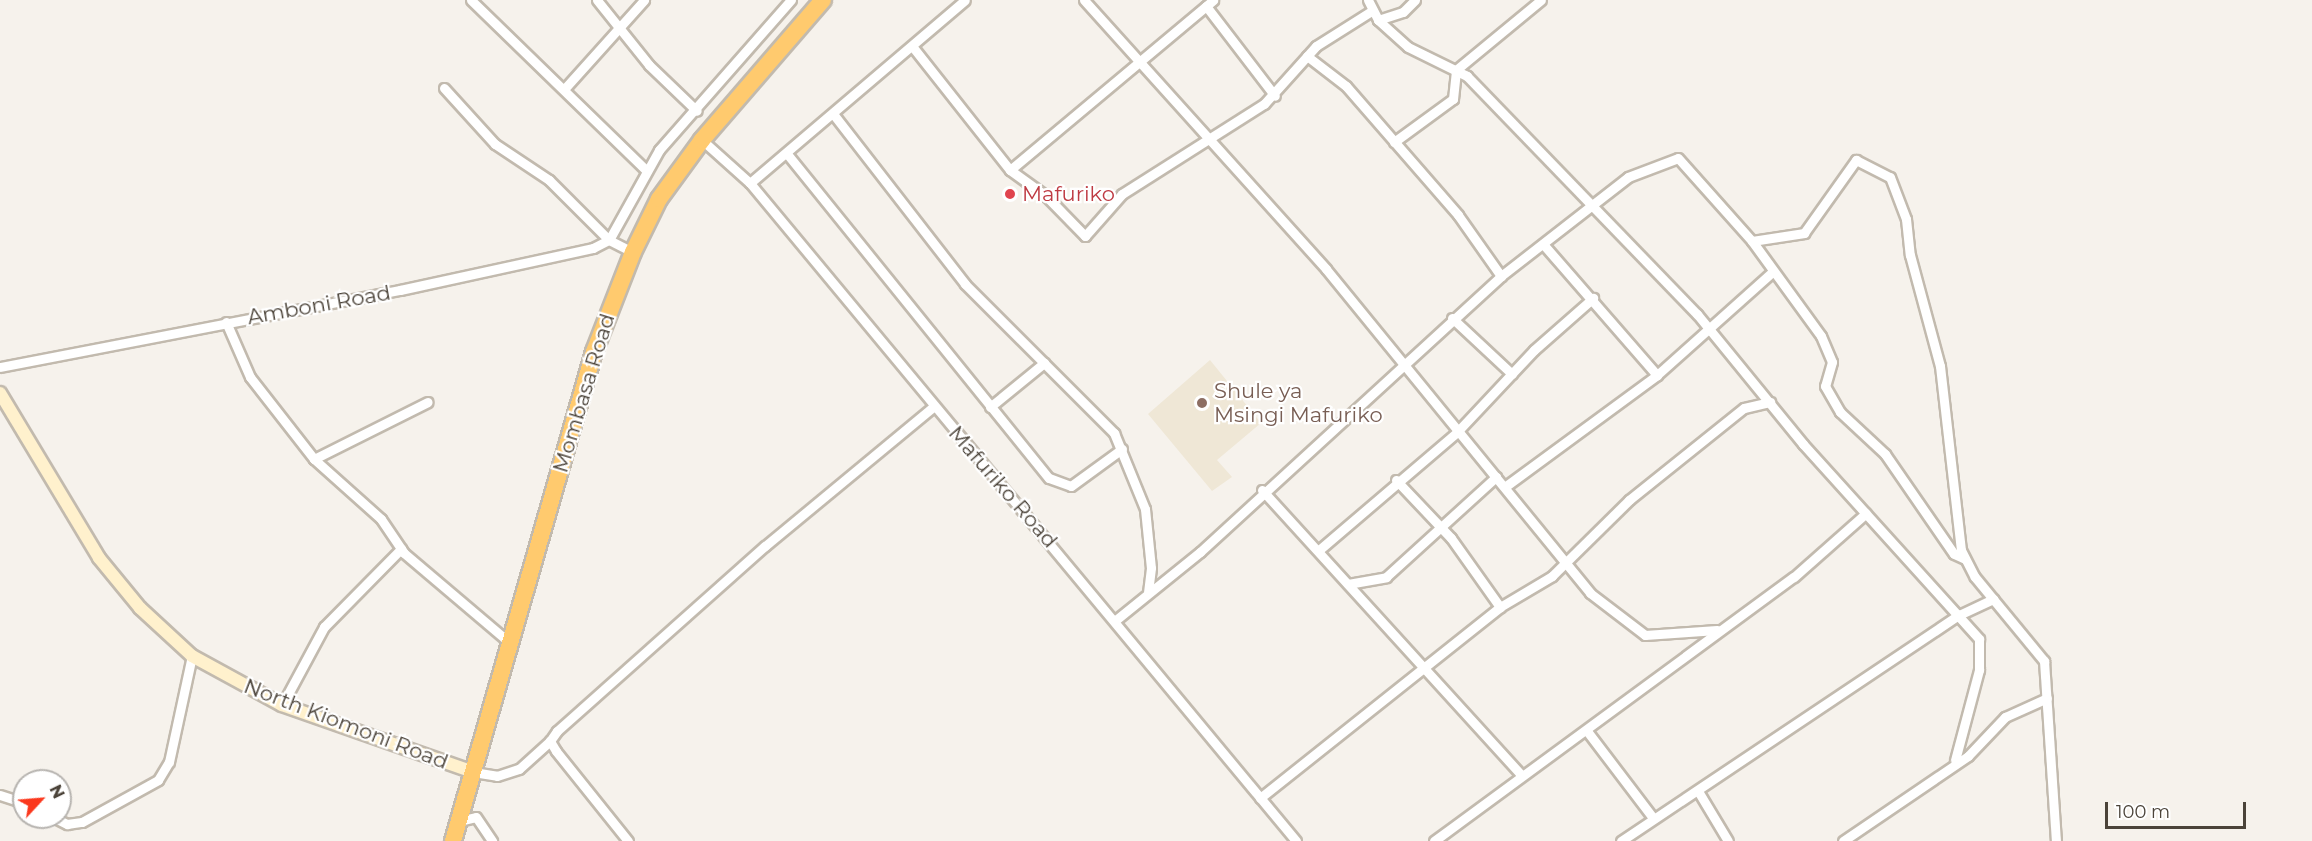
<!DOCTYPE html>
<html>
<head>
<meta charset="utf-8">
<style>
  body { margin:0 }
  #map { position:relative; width:2312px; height:841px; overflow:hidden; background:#f6f2ec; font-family:Montserrat,sans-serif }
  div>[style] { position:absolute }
  .education>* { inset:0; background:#efe7d6 }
  .roads { filter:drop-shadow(2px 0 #c2baae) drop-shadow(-2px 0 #c2baae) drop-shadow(0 2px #c2baae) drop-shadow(0 -2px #c2baae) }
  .street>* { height:9px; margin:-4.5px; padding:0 4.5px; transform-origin:4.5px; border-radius:4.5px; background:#fff }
  .secondary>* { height:12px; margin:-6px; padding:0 6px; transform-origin:6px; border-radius:6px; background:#fff1cd }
  .highway>* { height:16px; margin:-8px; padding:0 8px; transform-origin:8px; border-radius:8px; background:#ffca6e }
  .dots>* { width:16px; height:16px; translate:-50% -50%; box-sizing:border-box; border:3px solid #fff; border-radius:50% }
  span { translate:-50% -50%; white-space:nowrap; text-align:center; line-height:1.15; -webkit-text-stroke:4.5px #fff; paint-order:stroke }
  .health-label { font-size:21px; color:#be3a42 }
  .left { translate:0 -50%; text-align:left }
  .street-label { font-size:21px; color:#4b4339 }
  .education-label { font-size:21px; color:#785e54 }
  .north { position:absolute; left:12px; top:769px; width:60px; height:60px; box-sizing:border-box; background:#fff; border:2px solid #b7b4b0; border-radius:50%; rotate:64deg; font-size:16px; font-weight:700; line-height:24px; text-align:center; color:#4b4339 }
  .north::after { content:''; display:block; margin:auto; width:21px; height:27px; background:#fb381d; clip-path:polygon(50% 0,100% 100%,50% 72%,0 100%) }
  .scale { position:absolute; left:2105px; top:802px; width:141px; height:27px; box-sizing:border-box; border:3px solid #4b4339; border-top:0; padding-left:8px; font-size:18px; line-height:21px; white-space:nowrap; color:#4b4339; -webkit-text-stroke:4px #fff; paint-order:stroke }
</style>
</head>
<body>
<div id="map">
  <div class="education">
    <div style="clip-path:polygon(1210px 360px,1261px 423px,1217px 460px,1232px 477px,1212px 491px,1148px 414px)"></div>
  </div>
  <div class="roads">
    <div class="street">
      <div style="left:471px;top:0;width:245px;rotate:44.2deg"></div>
      <div style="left:597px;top:0;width:83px;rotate:51.3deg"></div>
      <div style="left:649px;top:65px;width:66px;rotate:43.8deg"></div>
      <div style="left:1084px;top:0;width:362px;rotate:48deg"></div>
      <div style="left:1326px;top:269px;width:418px;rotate:50.8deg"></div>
      <div style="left:1590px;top:593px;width:69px;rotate:37.4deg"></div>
      <div style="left:1645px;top:635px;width:72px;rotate:-4deg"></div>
      <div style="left:1368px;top:0;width:22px;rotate:63deg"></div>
      <div style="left:1378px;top:20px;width:40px;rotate:42deg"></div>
      <div style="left:1408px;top:47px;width:66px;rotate:26.2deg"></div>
      <div style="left:1467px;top:76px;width:331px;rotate:46deg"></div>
      <div style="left:1697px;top:314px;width:168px;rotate:50.8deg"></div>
      <div style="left:1803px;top:444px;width:263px;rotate:47.9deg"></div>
      <div style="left:1979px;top:639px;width:31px;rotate:90deg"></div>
      <div style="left:1979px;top:670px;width:93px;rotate:104.9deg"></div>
      <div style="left:1206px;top:6px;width:113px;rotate:52.5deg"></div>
      <div style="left:1378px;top:20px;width:26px;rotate:-18deg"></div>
      <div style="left:1403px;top:12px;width:17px;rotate:-45deg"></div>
      <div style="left:912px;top:46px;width:158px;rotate:51.7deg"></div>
      <div style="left:1010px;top:170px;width:44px;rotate:35.8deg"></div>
      <div style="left:1046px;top:196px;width:56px;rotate:45.7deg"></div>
      <div style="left:1085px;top:236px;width:56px;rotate:-48.6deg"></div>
      <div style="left:1122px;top:194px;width:168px;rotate:-32.4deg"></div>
      <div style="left:1264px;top:104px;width:78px;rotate:-48.1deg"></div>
      <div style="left:1316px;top:46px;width:67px;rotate:-32.3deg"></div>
      <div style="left:1307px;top:56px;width:49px;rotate:37.6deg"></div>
      <div style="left:1346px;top:86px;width:171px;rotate:49deg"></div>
      <div style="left:1458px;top:215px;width:75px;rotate:54.8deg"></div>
      <div style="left:566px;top:87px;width:117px;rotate:-48.1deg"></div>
      <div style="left:444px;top:88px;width:76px;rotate:47.7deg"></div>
      <div style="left:495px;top:144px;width:65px;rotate:33.7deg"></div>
      <div style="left:549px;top:180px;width:85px;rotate:45deg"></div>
      <div style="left:609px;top:240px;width:103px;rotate:-60.9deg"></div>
      <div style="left:659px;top:150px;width:200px;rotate:-48.7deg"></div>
      <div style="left:834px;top:115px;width:214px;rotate:52.2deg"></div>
      <div style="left:965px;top:284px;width:211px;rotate:45deg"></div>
      <div style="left:1114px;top:433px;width:82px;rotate:67.8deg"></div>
      <div style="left:1145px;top:509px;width:59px;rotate:84.2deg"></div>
      <div style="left:1151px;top:568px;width:25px;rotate:97deg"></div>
      <div style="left:702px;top:140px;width:64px;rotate:41.9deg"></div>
      <div style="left:750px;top:183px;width:855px;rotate:50.31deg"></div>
      <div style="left:1394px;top:142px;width:73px;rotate:-36.1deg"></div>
      <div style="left:1453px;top:99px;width:29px;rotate:-84deg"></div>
      <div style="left:1456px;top:70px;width:110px;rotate:-39.5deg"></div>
      <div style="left:788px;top:155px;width:415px;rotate:51.1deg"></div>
      <div style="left:1049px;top:478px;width:23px;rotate:20deg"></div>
      <div style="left:1071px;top:486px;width:63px;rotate:-36deg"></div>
      <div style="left:1010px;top:170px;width:265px;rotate:-39.9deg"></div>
      <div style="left:750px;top:183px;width:282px;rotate:-40.4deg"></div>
      <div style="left:1752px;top:241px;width:53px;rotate:-8.7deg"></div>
      <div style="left:1804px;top:233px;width:90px;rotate:-54.5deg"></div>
      <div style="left:1856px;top:160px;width:38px;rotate:27deg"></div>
      <div style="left:1890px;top:177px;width:45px;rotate:69.1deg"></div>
      <div style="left:1906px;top:219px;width:36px;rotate:84deg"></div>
      <div style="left:1910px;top:255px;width:115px;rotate:74.9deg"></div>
      <div style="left:1940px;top:366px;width:185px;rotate:83.5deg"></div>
      <div style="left:1961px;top:550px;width:30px;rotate:63deg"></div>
      <div style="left:1975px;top:577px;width:109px;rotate:50.6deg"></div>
      <div style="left:2044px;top:661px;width:180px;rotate:86.2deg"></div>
      <div style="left:1543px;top:244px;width:174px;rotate:49deg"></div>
      <div style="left:1452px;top:318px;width:82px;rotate:43deg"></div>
      <div style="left:226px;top:322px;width:60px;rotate:66.4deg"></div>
      <div style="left:250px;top:377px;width:104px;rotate:52deg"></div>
      <div style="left:314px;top:459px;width:90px;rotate:41.8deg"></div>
      <div style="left:381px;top:519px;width:41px;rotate:55.9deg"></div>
      <div style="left:404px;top:553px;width:139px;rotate:40.3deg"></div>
      <div style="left:0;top:367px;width:407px;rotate:-10.9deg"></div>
      <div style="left:400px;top:290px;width:198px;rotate:-12.3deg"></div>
      <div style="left:593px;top:248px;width:18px;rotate:-27deg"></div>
      <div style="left:609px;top:240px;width:27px;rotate:27deg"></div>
      <div style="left:990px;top:407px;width:70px;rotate:-39.2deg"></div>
      <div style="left:314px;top:459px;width:127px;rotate:-26.6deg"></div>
      <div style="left:1396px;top:480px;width:80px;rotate:46.5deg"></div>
      <div style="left:1451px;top:538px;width:85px;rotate:54.6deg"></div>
      <div style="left:1506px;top:486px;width:187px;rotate:-36.3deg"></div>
      <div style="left:1657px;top:375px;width:154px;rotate:-41.8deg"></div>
      <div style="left:1262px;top:490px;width:385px;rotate:47.7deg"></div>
      <div style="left:1319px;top:550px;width:182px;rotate:-40.5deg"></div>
      <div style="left:1457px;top:432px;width:112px;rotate:-46.8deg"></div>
      <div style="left:1534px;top:350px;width:79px;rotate:-41.4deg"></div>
      <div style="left:1348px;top:584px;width:39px;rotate:-10deg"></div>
      <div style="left:1386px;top:577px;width:149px;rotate:-42.3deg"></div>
      <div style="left:1117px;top:619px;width:107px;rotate:-38.9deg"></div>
      <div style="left:1200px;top:552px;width:408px;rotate:-42.5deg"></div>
      <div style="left:1501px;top:276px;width:161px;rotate:-37.9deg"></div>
      <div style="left:1628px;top:177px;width:53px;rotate:-20.8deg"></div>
      <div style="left:1678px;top:158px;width:111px;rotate:48.3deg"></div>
      <div style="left:1752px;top:241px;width:117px;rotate:54deg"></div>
      <div style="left:1821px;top:336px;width:28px;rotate:67deg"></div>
      <div style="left:1832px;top:362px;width:25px;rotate:106deg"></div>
      <div style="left:1825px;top:386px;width:30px;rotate:60deg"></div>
      <div style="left:1840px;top:412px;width:62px;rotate:43deg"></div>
      <div style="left:1885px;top:454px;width:121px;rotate:55.4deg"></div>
      <div style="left:1954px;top:554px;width:12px;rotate:24deg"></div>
      <div style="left:282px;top:705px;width:89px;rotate:-61.7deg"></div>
      <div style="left:324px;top:627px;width:110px;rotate:-45.4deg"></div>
      <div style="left:1587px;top:731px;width:109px;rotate:52.8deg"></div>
      <div style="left:473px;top:772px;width:24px;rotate:9deg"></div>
      <div style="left:497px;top:776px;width:23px;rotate:-18deg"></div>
      <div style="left:519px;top:769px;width:42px;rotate:-42.1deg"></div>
      <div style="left:1698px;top:791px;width:58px;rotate:59deg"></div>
      <div style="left:0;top:795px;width:25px;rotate:18deg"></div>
      <div style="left:1260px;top:798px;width:307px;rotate:-38.5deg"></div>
      <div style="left:1500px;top:607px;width:61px;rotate:-30.8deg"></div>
      <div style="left:1552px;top:576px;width:108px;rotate:-44.6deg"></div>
      <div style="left:1629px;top:500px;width:147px;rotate:-38.7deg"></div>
      <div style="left:1744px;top:408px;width:27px;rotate:-13deg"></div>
      <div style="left:53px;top:817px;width:16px;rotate:27deg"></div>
      <div style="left:67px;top:824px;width:15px;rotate:-8deg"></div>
      <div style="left:82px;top:822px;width:87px;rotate:-28.9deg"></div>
      <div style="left:158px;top:780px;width:21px;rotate:-59deg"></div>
      <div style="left:169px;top:762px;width:108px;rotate:-77.8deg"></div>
      <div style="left:459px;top:821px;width:17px;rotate:-13deg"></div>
      <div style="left:476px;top:817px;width:29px;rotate:56deg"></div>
      <div style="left:628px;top:841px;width:115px;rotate:-128.7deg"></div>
      <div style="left:556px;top:751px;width:12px;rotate:-121deg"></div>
      <div style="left:550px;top:741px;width:12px;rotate:-55deg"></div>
      <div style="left:557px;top:731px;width:278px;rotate:-41.7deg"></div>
      <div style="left:765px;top:546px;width:219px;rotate:-39.6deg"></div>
      <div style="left:1434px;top:841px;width:446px;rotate:-36.3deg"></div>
      <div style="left:1794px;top:577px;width:96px;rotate:-41.6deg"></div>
      <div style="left:1621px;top:841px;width:407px;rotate:-33.8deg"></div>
      <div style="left:1959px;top:615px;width:38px;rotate:-25deg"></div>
      <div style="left:1843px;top:841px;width:151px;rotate:-34.2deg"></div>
      <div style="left:1968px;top:756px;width:54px;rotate:-46.5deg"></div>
      <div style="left:2005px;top:717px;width:46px;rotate:-24.3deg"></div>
    </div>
    <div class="secondary">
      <div style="left:0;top:393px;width:192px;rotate:59deg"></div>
      <div style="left:99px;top:558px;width:65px;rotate:50.6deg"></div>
      <div style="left:140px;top:608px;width:71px;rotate:42.7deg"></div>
      <div style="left:192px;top:656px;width:102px;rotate:28.6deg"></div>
      <div style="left:282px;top:705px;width:202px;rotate:19.3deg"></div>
    </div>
    <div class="highway">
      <div style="left:453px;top:841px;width:509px;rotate:-73.92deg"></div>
      <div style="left:594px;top:352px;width:107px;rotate:-68.7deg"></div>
      <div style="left:633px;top:252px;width:59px;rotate:-63.9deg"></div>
      <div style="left:659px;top:199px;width:73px;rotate:-53.9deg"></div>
      <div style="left:702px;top:140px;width:185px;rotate:-49.2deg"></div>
    </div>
  </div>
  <div class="dots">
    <div style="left:1010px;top:194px;background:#e0444e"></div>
    <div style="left:1202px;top:403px;background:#8d6e63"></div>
  </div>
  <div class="health-label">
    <span class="left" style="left:1022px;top:194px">Mafuriko</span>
  </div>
  <div class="street-label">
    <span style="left:319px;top:305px;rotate:-10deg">Amboni Road</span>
    <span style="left:584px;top:393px;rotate:-73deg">Mombasa Road</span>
    <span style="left:1003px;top:487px;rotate:49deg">Mafuriko Road</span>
    <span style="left:346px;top:724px;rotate:21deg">North Kiomoni Road</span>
  </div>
  <div class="education-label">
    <span class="left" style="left:1214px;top:403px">Shule ya<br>Msingi Mafuriko</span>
  </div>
  <div class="north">N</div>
  <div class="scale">100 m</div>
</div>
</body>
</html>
